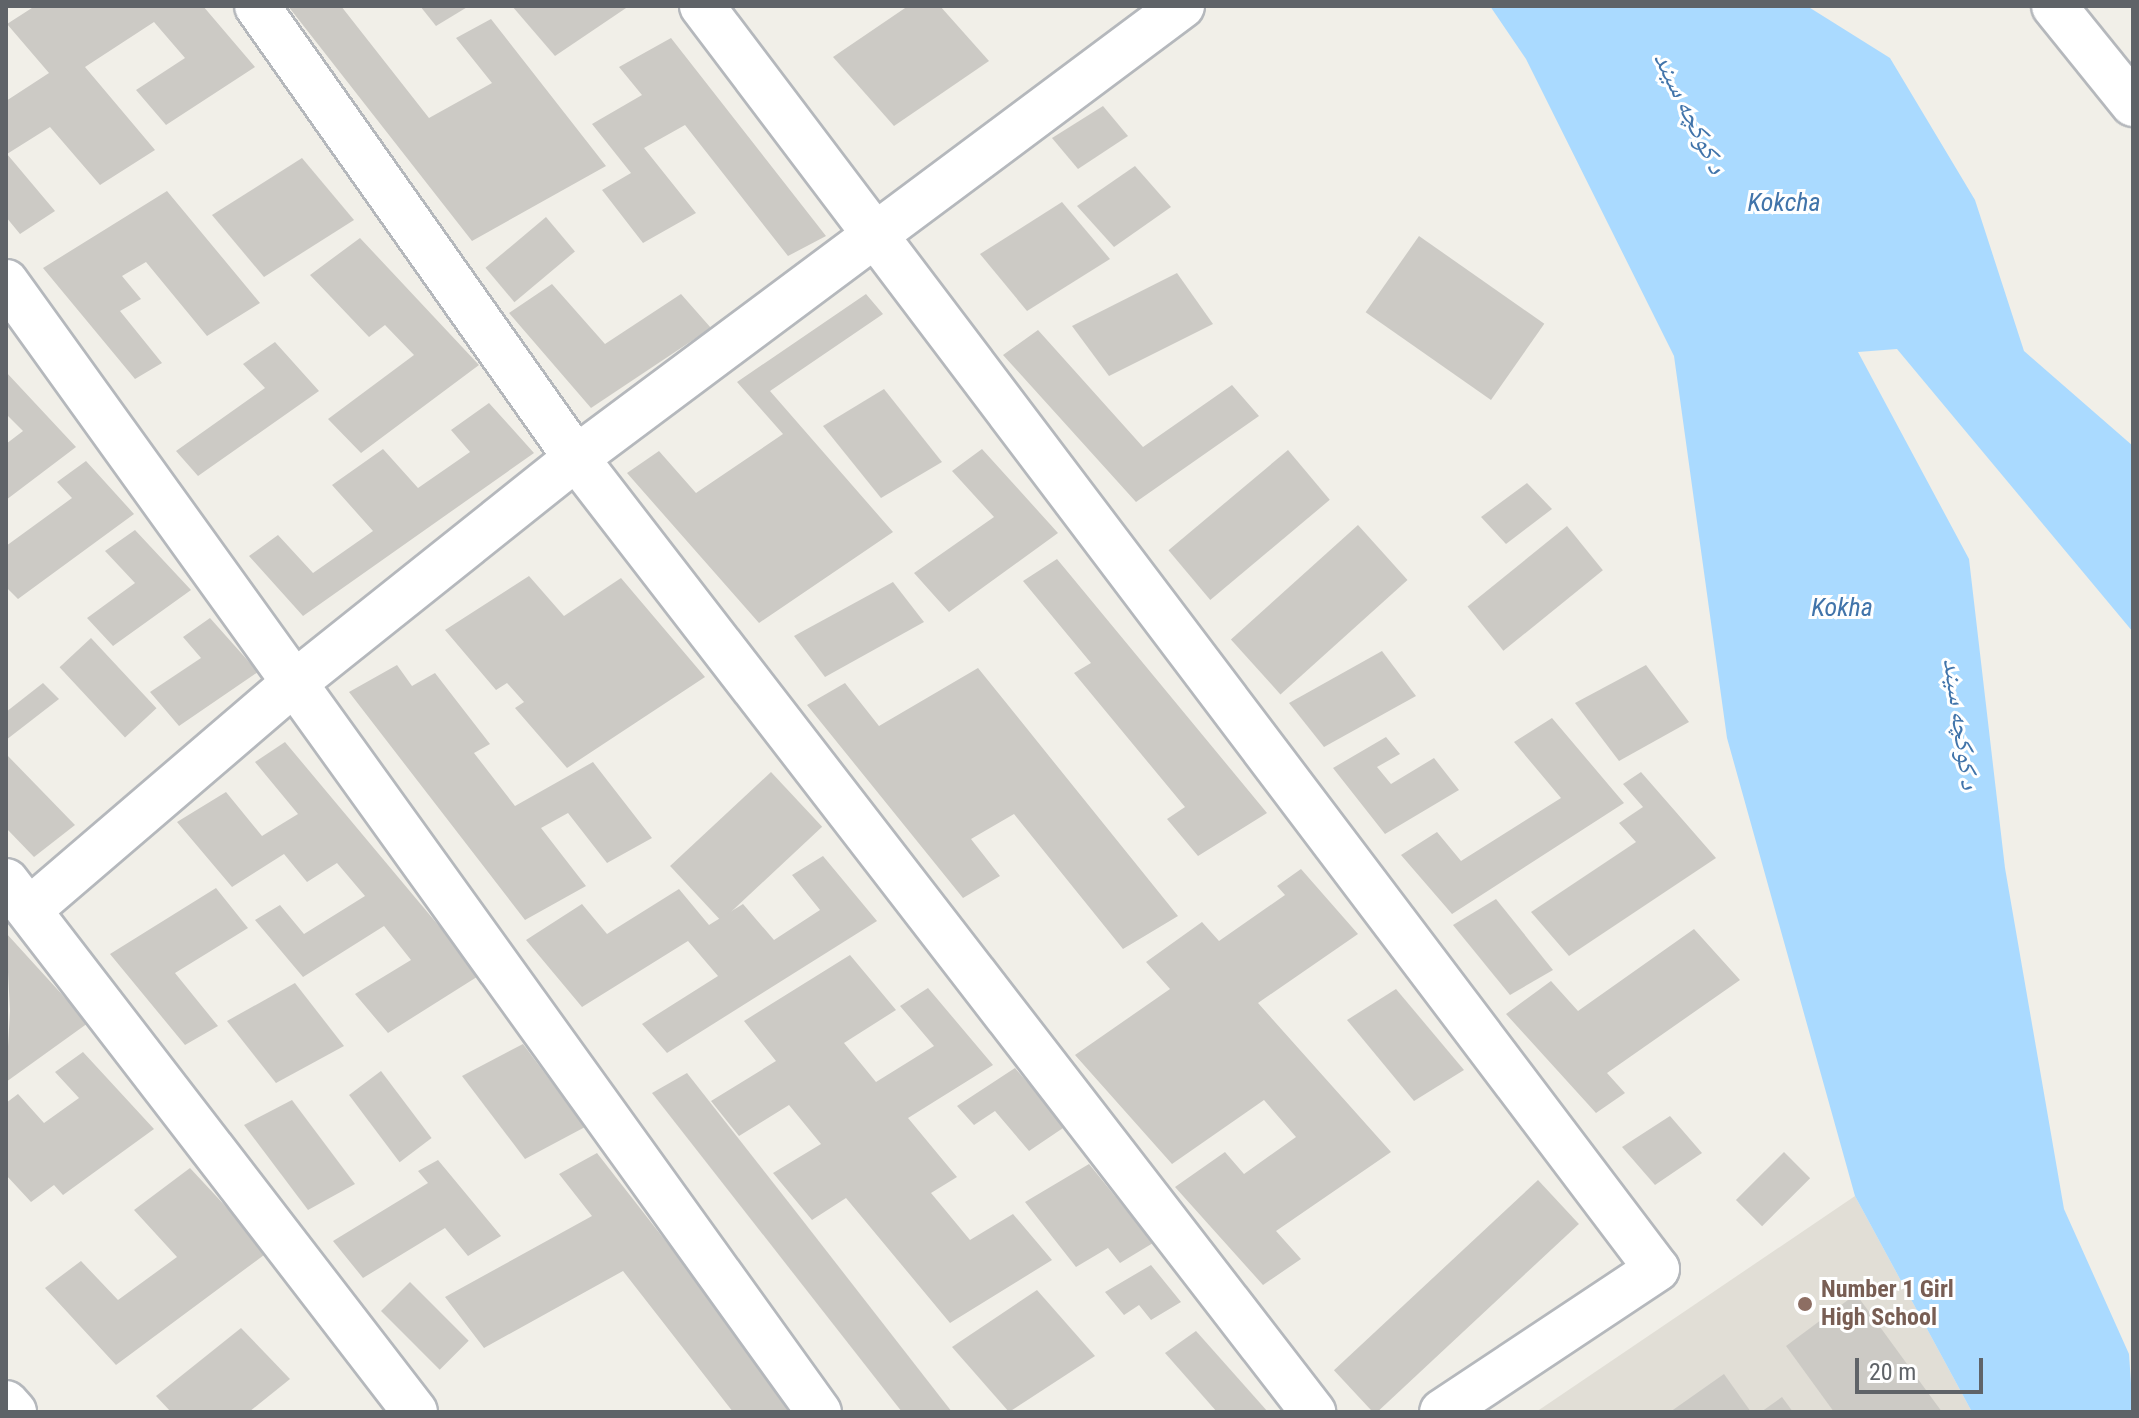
<!DOCTYPE html>
<html>
<head>
<meta charset="utf-8">
<style>
  body { margin:0 }
  #map { position:relative; width:2139px; height:1418px; overflow:hidden; background:#f1efe8; font-family:"Roboto Condensed","Noto Naskh Arabic",sans-serif }
  div>[style] { position:absolute }
  .education>* { inset:0; background:#e1ded6 }
  .water>* { inset:0; background:#aadaff }
  .building>* { inset:0; background:#cccac5; transform-origin:0 0 }
  .roads { filter:drop-shadow(2px 0 #b5b8bc) drop-shadow(-2px 0 #b5b8bc) drop-shadow(0 2px #b5b8bc) drop-shadow(0 -2px #b5b8bc) }
  .minor>* { height:44px; margin:-22px; padding:0 22px; transform-origin:22px; border-radius:22px; background:#fff }
  .tertiary>* { height:44px; margin:-22px; padding:0 22px; transform-origin:22px; border-radius:22px; background:#fff }
  .dots>* { width:22px; height:22px; translate:-50% -50%; box-sizing:border-box; border:4px solid #fff; border-radius:50% }
  span { translate:-50% -50%; white-space:nowrap; text-align:center; line-height:1.15; -webkit-text-stroke:6px #fff; paint-order:stroke }
  .education-label { font-size:24px; color:#785e54; font-weight:700 }
  .left { translate:0 -50%; text-align:left }
  .water-label { font-size:26px; color:#4174aa; font-style:italic }
  .frame { position:absolute; inset:0; border:8px solid #5f6368; pointer-events:none }
  .scale { position:absolute; left:1855px; top:1358px; width:128px; height:36px; box-sizing:border-box; border:4px solid #5f6368; border-top:0; padding-left:10px; font-size:24px; line-height:28px; white-space:nowrap; color:#5f6368; -webkit-text-stroke:6px #fff; paint-order:stroke }
</style>
</head>
<body>
<div id="map">
  <div class="education">
    <div style="clip-path:polygon(1855px 1196px,1972px 1412px,1536px 1412px)"></div>
  </div>
  <div class="water">
    <div style="clip-path:polygon(1490px 6px,1807px 6px,1890px 58px,1975px 200px,2024px 351px,2133px 446px,2133px 632px,1897px 349px,1858px 352px,1969px 559px,2005px 868px,2064px 1209px,2129px 1354px,2133px 1412px,1972px 1412px,1855px 1196px,1727px 738px,1674px 356px,1526px 59px)"></div>
  </div>
  <div class="building">
    <div style="clip-path:polygon(35px 6px,203px 6px,255px 67px,166px 125px,136px 90px,185px 58px,154px 22px,85px 67px,155px 150px,100px 185px,50px 127px,7px 154px,55px 211px,20px 234px,6px 217px,6px 101px,49px 73px,7px 24px)"></div>
    <div style="clip-path:polygon(288px 6px,341px 6px,429px 118px,492px 83px,456px 38px,491px 19px,606px 166px,472px 241px)"></div>
    <div style="clip-path:polygon(420px 6px,469px 6px,436px 26px)"></div>
    <div style="clip-path:polygon(512px 6px,629px 6px,555px 56px)"></div>
    <div style="clip-path:polygon(908px 6px,940px 6px,989px 61px,894px 126px,833px 57px)"></div>
    <div style="clip-path:polygon(671px 38px,826px 236px,788px 256px,685px 125px,644px 148px,696px 213px,643px 243px,602px 190px,631px 173px,592px 124px,642px 95px,619px 67px)"></div>
    <div style="clip-path:polygon(1103px 106px,1128px 136px,1078px 169px,1052px 138px)"></div>
    <div style="clip-path:polygon(302px 158px,354px 220px,264px 277px,212px 215px)"></div>
    <div style="clip-path:polygon(1135px 166px,1171px 207px,1114px 247px,1077px 206px)"></div>
    <div style="clip-path:polygon(167px 191px,260px 303px,207px 336px,146px 262px,122px 276px,141px 299px,120px 311px,162px 363px,135px 379px,43px 268px)"></div>
    <div style="clip-path:polygon(1062px 202px,1110px 259px,1027px 311px,980px 254px)"></div>
    <div style="left:546px;top:217px;width:45px;height:79px;rotate:50deg"></div>
    <div style="left:1419px;top:236px;width:153px;height:93px;rotate:35deg"></div>
    <div style="clip-path:polygon(360px 238px,479px 365px,361px 453px,328px 419px,414px 355px,385px 325px,369px 337px,310px 275px)"></div>
    <div style="clip-path:polygon(1177px 273px,1213px 324px,1109px 376px,1072px 326px)"></div>
    <div style="clip-path:polygon(552px 284px,605px 344px,681px 294px,711px 328px,591px 408px,509px 313px)"></div>
    <div style="clip-path:polygon(866px 294px,883px 314px,770px 391px,893px 532px,759px 623px,627px 473px,659px 451px,696px 493px,783px 434px,737px 382px)"></div>
    <div style="clip-path:polygon(1038px 330px,1143px 447px,1232px 385px,1259px 416px,1136px 502px,1003px 355px)"></div>
    <div style="clip-path:polygon(275px 342px,319px 391px,198px 476px,176px 451px,265px 388px,243px 364px)"></div>
    <div style="clip-path:polygon(6px 372px,76px 447px,6px 500px,6px 444px,23px 431px,6px 414px)"></div>
    <div style="clip-path:polygon(884px 389px,942px 462px,881px 498px,823px 426px)"></div>
    <div style="clip-path:polygon(489px 403px,534px 453px,303px 616px,249px 556px,278px 535px,313px 573px,373px 531px,332px 485px,383px 449px,418px 488px,470px 452px,451px 430px)"></div>
    <div style="clip-path:polygon(982px 449px,1058px 533px,949px 612px,914px 573px,994px 517px,952px 471px)"></div>
    <div style="left:1288px;top:450px;width:65px;height:156px;rotate:50deg"></div>
    <div style="clip-path:polygon(86px 461px,134px 514px,18px 599px,6px 587px,6px 546px,72px 498px,57px 482px)"></div>
    <div style="clip-path:polygon(1527px 483px,1552px 509px,1506px 544px,1481px 517px)"></div>
    <div style="left:1358px;top:525px;width:74px;height:171px;rotate:48deg"></div>
    <div style="left:1567px;top:526px;width:57px;height:128px;rotate:51deg"></div>
    <div style="clip-path:polygon(135px 530px,191px 590px,113px 646px,87px 618px,135px 583px,105px 551px)"></div>
    <div style="clip-path:polygon(1057px 559px,1267px 813px,1198px 856px,1167px 819px,1185px 807px,1074px 673px,1091px 663px,1023px 581px)"></div>
    <div style="clip-path:polygon(529px 576px,564px 616px,621px 578px,705px 677px,567px 768px,515px 708px,524px 702px,507px 683px,496px 690px,445px 630px)"></div>
    <div style="clip-path:polygon(893px 582px,924px 622px,825px 677px,794px 636px)"></div>
    <div style="clip-path:polygon(210px 618px,258px 672px,179px 726px,150px 692px,201px 658px,183px 637px)"></div>
    <div style="left:91px;top:638px;width:96px;height:43px;rotate:47deg"></div>
    <div style="clip-path:polygon(1382px 651px,1416px 696px,1324px 747px,1289px 703px)"></div>
    <div style="clip-path:polygon(397px 665px,412px 686px,435px 673px,490px 744px,474px 753px,515px 806px,593px 762px,652px 838px,607px 863px,568px 813px,541px 828px,586px 886px,525px 920px,349px 692px)"></div>
    <div style="clip-path:polygon(1646px 665px,1689px 722px,1619px 761px,1575px 703px)"></div>
    <div style="clip-path:polygon(978px 668px,1178px 916px,1123px 949px,1014px 814px,971px 839px,1000px 876px,963px 898px,807px 705px,845px 683px,879px 726px)"></div>
    <div style="clip-path:polygon(43px 683px,59px 699px,6px 740px,6px 712px)"></div>
    <div style="clip-path:polygon(1552px 718px,1624px 803px,1452px 914px,1401px 855px,1437px 832px,1461px 861px,1561px 798px,1514px 742px)"></div>
    <div style="clip-path:polygon(1386px 737px,1400px 754px,1377px 767px,1391px 784px,1434px 758px,1459px 790px,1385px 834px,1333px 768px)"></div>
    <div style="clip-path:polygon(285px 742px,480px 975px,388px 1033px,355px 994px,411px 960px,384px 926px,303px 977px,255px 920px,280px 905px,304px 934px,365px 896px,337px 863px,307px 882px,284px 854px,232px 887px,177px 822px,226px 792px,262px 836px,298px 814px,255px 762px)"></div>
    <div style="clip-path:polygon(6px 754px,75px 825px,34px 857px,6px 828px)"></div>
    <div style="left:771px;top:772px;width:75px;height:138px;rotate:47deg"></div>
    <div style="clip-path:polygon(1641px 772px,1716px 858px,1569px 956px,1531px 912px,1636px 842px,1619px 823px,1643px 807px,1623px 784px)"></div>
    <div style="clip-path:polygon(823px 856px,877px 921px,667px 1053px,642px 1024px,718px 976px,688px 941px,582px 1007px,526px 940px,582px 904px,607px 934px,679px 889px,709px 925px,743px 904px,774px 940px,820px 910px,792px 875px)"></div>
    <div style="clip-path:polygon(1301px 869px,1358px 934px,1258px 1003px,1391px 1152px,1276px 1231px,1301px 1259px,1263px 1285px,1175px 1187px,1225px 1152px,1244px 1174px,1296px 1137px,1264px 1100px,1172px 1164px,1075px 1055px,1170px 989px,1146px 962px,1202px 922px,1219px 941px,1285px 895px,1277px 886px)"></div>
    <div style="clip-path:polygon(216px 888px,248px 928px,175px 973px,218px 1026px,185px 1045px,110px 954px)"></div>
    <div style="clip-path:polygon(1496px 899px,1553px 970px,1510px 995px,1453px 925px)"></div>
    <div style="clip-path:polygon(1694px 929px,1740px 980px,1607px 1073px,1625px 1093px,1596px 1113px,1506px 1014px,1551px 981px,1578px 1011px)"></div>
    <div style="clip-path:polygon(6px 933px,88px 1023px,6px 1082px,10px 1011px)"></div>
    <div style="clip-path:polygon(850px 955px,896px 1010px,844px 1043px,876px 1082px,934px 1046px,900px 1006px,928px 988px,993px 1065px,908px 1118px,957px 1177px,931px 1193px,970px 1240px,1013px 1214px,1052px 1260px,950px 1323px,846px 1198px,812px 1220px,773px 1173px,821px 1144px,789px 1105px,739px 1136px,711px 1101px,776px 1061px,744px 1021px)"></div>
    <div style="clip-path:polygon(295px 983px,344px 1046px,276px 1083px,227px 1021px)"></div>
    <div style="clip-path:polygon(1396px 989px,1464px 1070px,1414px 1101px,1347px 1020px)"></div>
    <div style="clip-path:polygon(523px 1044px,585px 1127px,525px 1159px,462px 1076px)"></div>
    <div style="clip-path:polygon(83px 1052px,154px 1129px,63px 1195px,54px 1185px,31px 1202px,6px 1175px,6px 1103px,18px 1094px,44px 1123px,79px 1098px,55px 1072px)"></div>
    <div style="clip-path:polygon(1015px 1068px,1066px 1126px,1029px 1151px,995px 1111px,974px 1125px,957px 1106px)"></div>
    <div style="left:381px;top:1071px;width:84px;height:40px;rotate:53deg"></div>
    <div style="clip-path:polygon(687px 1073px,793px 1208px,952px 1412px,902px 1412px,652px 1093px)"></div>
    <div style="clip-path:polygon(292px 1100px,355px 1184px,308px 1210px,244px 1125px)"></div>
    <div style="clip-path:polygon(1670px 1116px,1702px 1153px,1655px 1185px,1622px 1147px)"></div>
    <div style="left:1784px;top:1152px;width:37px;height:68px;rotate:45deg"></div>
    <div style="clip-path:polygon(597px 1153px,799px 1412px,733px 1412px,623px 1271px,484px 1348px,445px 1297px,592px 1216px,559px 1174px)"></div>
    <div style="clip-path:polygon(438px 1160px,501px 1236px,468px 1256px,445px 1228px,363px 1278px,333px 1241px,428px 1183px,418px 1171px)"></div>
    <div style="clip-path:polygon(1089px 1164px,1153px 1243px,1120px 1263px,1108px 1248px,1076px 1267px,1025px 1202px)"></div>
    <div style="clip-path:polygon(190px 1168px,268px 1252px,116px 1365px,45px 1288px,81px 1261px,118px 1300px,177px 1257px,134px 1210px)"></div>
    <div style="left:1538px;top:1180px;width:60px;height:279px;rotate:47deg"></div>
    <div style="clip-path:polygon(1151px 1265px,1181px 1302px,1151px 1320px,1139px 1305px,1124px 1315px,1105px 1292px)"></div>
    <div style="left:410px;top:1282px;width:83px;height:41px;rotate:45deg"></div>
    <div style="clip-path:polygon(1037px 1290px,1095px 1356px,1009px 1412px,952px 1347px)"></div>
    <div style="clip-path:polygon(1856px 1294px,1942px 1412px,1834px 1412px,1786px 1346px)"></div>
    <div style="clip-path:polygon(241px 1328px,290px 1379px,249px 1412px,171px 1412px,156px 1396px)"></div>
    <div style="clip-path:polygon(1196px 1331px,1268px 1412px,1217px 1412px,1165px 1353px)"></div>
    <div style="clip-path:polygon(1724px 1374px,1751px 1412px,1670px 1412px)"></div>
    <div style="clip-path:polygon(1782px 1397px,1793px 1412px,1761px 1412px)"></div>
  </div>
  <div class="roads">
    <div class="minor">
      <div style="left:257px;top:6px;width:553px;rotate:54.79deg"></div>
      <div style="left:576px;top:458px;width:1206px;rotate:52.31deg"></div>
      <div style="left:702px;top:6px;width:1583px;rotate:52.91deg"></div>
      <div style="left:1657px;top:1269px;width:258px;rotate:146.4deg"></div>
      <div style="left:6px;top:282px;width:1392px;rotate:54.27deg"></div>
      <div style="left:6px;top:881px;width:670px;rotate:52.39deg"></div>
      <div style="left:29px;top:910px;width:348px;rotate:-40.6deg"></div>
      <div style="left:293px;top:684px;width:362px;rotate:-38.6deg"></div>
      <div style="left:576px;top:458px;width:756px;rotate:-36.72deg"></div>
      <div style="left:6px;top:1403px;width:12px;rotate:48deg"></div>
    </div>
    <div class="tertiary">
      <div style="left:2054px;top:6px;width:126px;rotate:51.1deg"></div>
    </div>
  </div>
  <div class="dots">
    <div style="left:1805px;top:1304px;background:#8d6e63"></div>
  </div>
  <div class="education-label">
    <span class="left" style="left:1821px;top:1304px">Number 1 Girl<br>High School</span>
  </div>
  <div class="water-label">
    <span style="left:1690px;top:113px;rotate:64deg">د کوکچه سیند</span>
    <span style="left:1784px;top:203px">Kokcha</span>
    <span style="left:1842px;top:608px">Kokha</span>
    <span style="left:1961px;top:724px;rotate:82deg">د کوکچه سیند</span>
  </div>
  <div class="frame"></div>
  <div class="scale">20 m</div>
</div>
</body>
</html>
